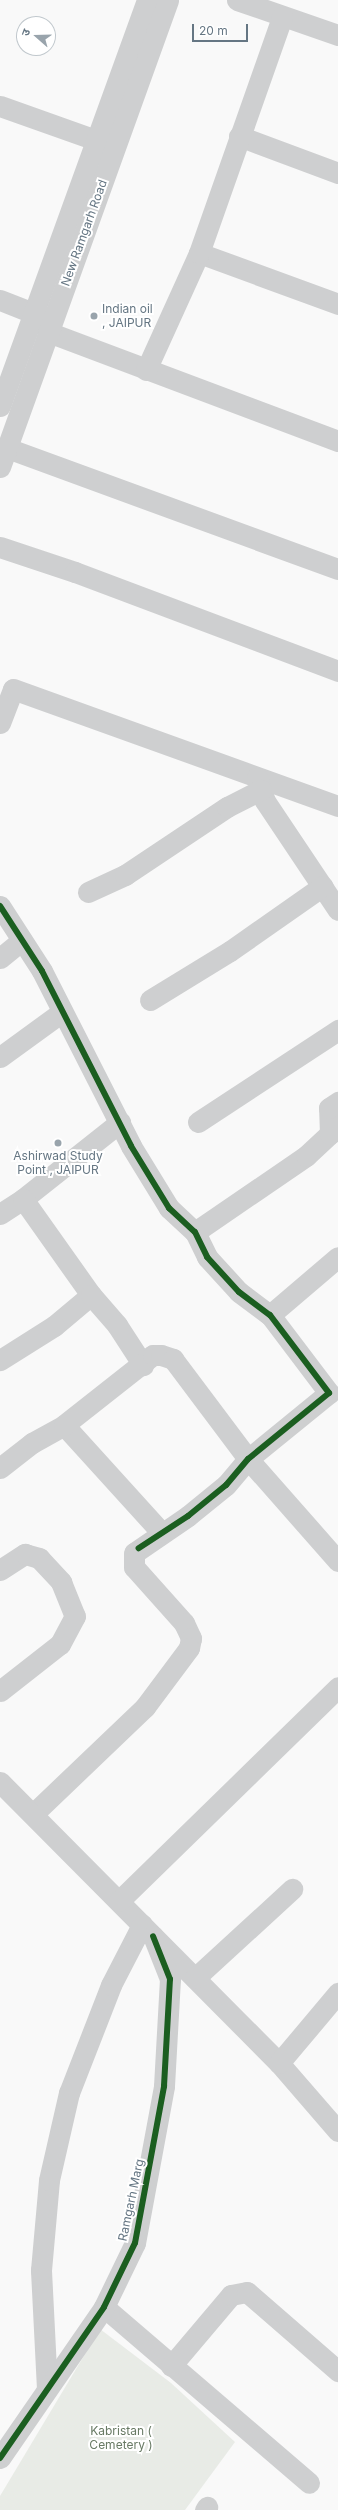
<!DOCTYPE html>
<html>
<head>
<meta charset="utf-8">
<style>
  body { margin:0 }
  #map { position:relative; width:338px; height:2510px; overflow:hidden; background:#f9f9f9; font-family:Inter,"Noto Sans Devanagari",sans-serif }
  div>[style] { position:absolute }
  .green>* { inset:0; background:#e8ebe6 }
  .minor>* { height:21px; margin:-10.5px; padding:0 10.5px; transform-origin:10.5px; border-radius:10.5px; background:#cecfd0 }
  .cycleway>* { height:6px; margin:-3px; padding:0 3px; transform-origin:3px; border-radius:3px; background:#1b5e20 }
  .dots>* { width:11px; height:11px; translate:-50% -50%; box-sizing:border-box; border:2px solid #fff; border-radius:50% }
  span { translate:-50% -50%; white-space:nowrap; text-align:center; line-height:1.15; -webkit-text-stroke:4px #fff; paint-order:stroke }
  .street-label { font-size:12px; color:#657683 }
  .poi-label { font-size:12px; color:#657683 }
  .left { translate:0 -50%; text-align:left }
  .park-label { font-size:12px; color:#687a64 }
  .north { position:absolute; left:16px; top:16px; width:40px; height:40px; box-sizing:border-box; background:#fff; border:1px solid #c1c8cd; border-radius:50%; rotate:290deg; font-size:11px; font-weight:700; line-height:16px; text-align:center; color:#657683 }
  .north::after { content:''; display:block; margin:auto; width:14px; height:18px; background:#99a4ac; clip-path:polygon(50% 0,100% 100%,50% 72%,0 100%) }
  .scale { position:absolute; left:192px; top:24px; width:56px; height:18px; box-sizing:border-box; border:2px solid #657683; border-top:0; padding-left:5px; font-size:12px; line-height:14px; white-space:nowrap; color:#657683; -webkit-text-stroke:3px #fff; paint-order:stroke }
</style>
</head>
<body>
<div id="map">
  <div class="green">
    <div style="clip-path:polygon(100px 2329px,171px 2383px,235px 2442px,185px 2510px,0 2510px,0 2496px)"></div>
  </div>
  <div class="minor">
    <div style="left:237px;top:0;width:107px;rotate:19.1deg"></div>
    <div style="left:0;top:106px;width:102px;rotate:19.5deg"></div>
    <div style="left:239px;top:136px;width:106px;rotate:20.5deg"></div>
    <div style="left:199px;top:253px;width:148px;rotate:20.1deg"></div>
    <div style="left:0;top:300px;width:49px;rotate:21.4deg"></div>
    <div style="left:48px;top:332px;width:310px;rotate:20.6deg"></div>
    <div style="left:146px;top:370px;width:128px;rotate:-65.6deg"></div>
    <div style="left:199px;top:253px;width:250px;rotate:-70.6deg"></div>
    <div style="left:0;top:406px;width:432px;rotate:-70.1deg"></div>
    <div style="left:7px;top:448px;width:352px;rotate:20.1deg"></div>
    <div style="left:0;top:467px;width:496px;rotate:-70.2deg"></div>
    <div style="left:0;top:547px;width:79px;rotate:18.4deg"></div>
    <div style="left:75px;top:572px;width:281px;rotate:20.6deg"></div>
    <div style="left:0;top:723px;width:36px;rotate:-69deg"></div>
    <div style="left:13px;top:689px;width:345px;rotate:19.8deg"></div>
    <div style="left:257px;top:778px;width:24px;rotate:71deg"></div>
    <div style="left:265px;top:801px;width:131px;rotate:56.2deg"></div>
    <div style="left:88px;top:892px;width:41px;rotate:-24.7deg"></div>
    <div style="left:125px;top:875px;width:123px;rotate:-33.7deg"></div>
    <div style="left:227px;top:807px;width:38px;rotate:-27deg"></div>
    <div style="left:0;top:906px;width:77px;rotate:57.1deg"></div>
    <div style="left:42px;top:971px;width:196px;rotate:63deg"></div>
    <div style="left:131px;top:1146px;width:73px;rotate:58.5deg"></div>
    <div style="left:169px;top:1208px;width:35px;rotate:43deg"></div>
    <div style="left:195px;top:1232px;width:28px;rotate:64deg"></div>
    <div style="left:207px;top:1257px;width:47px;rotate:47.6deg"></div>
    <div style="left:239px;top:1292px;width:39px;rotate:37deg"></div>
    <div style="left:270px;top:1315px;width:98px;rotate:52.9deg"></div>
    <div style="left:329px;top:1393px;width:104px;rotate:140.8deg"></div>
    <div style="left:248px;top:1459px;width:34px;rotate:130deg"></div>
    <div style="left:226px;top:1485px;width:49px;rotate:140.8deg"></div>
    <div style="left:188px;top:1516px;width:65px;rotate:145.6deg"></div>
    <div style="left:134px;top:1553px;width:14px;rotate:90deg"></div>
    <div style="left:134px;top:1567px;width:75px;rotate:48.2deg"></div>
    <div style="left:184px;top:1623px;width:17px;rotate:65deg"></div>
    <div style="left:191px;top:1638px;width:10px;rotate:101deg"></div>
    <div style="left:189px;top:1648px;width:74px;rotate:126.7deg"></div>
    <div style="left:145px;top:1707px;width:155px;rotate:136.3deg"></div>
    <div style="left:0;top:958px;width:28px;rotate:-39deg"></div>
    <div style="left:150px;top:1000px;width:94px;rotate:-31.5deg"></div>
    <div style="left:230px;top:951px;width:113px;rotate:-35deg"></div>
    <div style="left:0;top:1057px;width:77px;rotate:-36deg"></div>
    <div style="left:198px;top:1122px;width:168px;rotate:-33.3deg"></div>
    <div style="left:23px;top:1199px;width:124px;rotate:-38.4deg"></div>
    <div style="left:0;top:1214px;width:27px;rotate:-33deg"></div>
    <div style="left:23px;top:1199px;width:118px;rotate:54.7deg"></div>
    <div style="left:91px;top:1295px;width:48px;rotate:140deg"></div>
    <div style="left:54px;top:1326px;width:64px;rotate:147.8deg"></div>
    <div style="left:195px;top:1232px;width:135px;rotate:-34.4deg"></div>
    <div style="left:306px;top:1156px;width:33px;rotate:-43deg"></div>
    <div style="left:330px;top:1134px;width:26px;rotate:-92deg"></div>
    <div style="left:329px;top:1108px;width:11px;rotate:-34deg"></div>
    <div style="left:91px;top:1295px;width:40px;rotate:49deg"></div>
    <div style="left:117px;top:1325px;width:48px;rotate:57deg"></div>
    <div style="left:270px;top:1315px;width:89px;rotate:-40.5deg"></div>
    <div style="left:0;top:1468px;width:41px;rotate:-38deg"></div>
    <div style="left:32px;top:1443px;width:37px;rotate:-29deg"></div>
    <div style="left:161px;top:1532px;width:144px;rotate:-132.2deg"></div>
    <div style="left:64px;top:1425px;width:113px;rotate:-38.2deg"></div>
    <div style="left:153px;top:1355px;width:8px"></div>
    <div style="left:161px;top:1355px;width:13px;rotate:18deg"></div>
    <div style="left:173px;top:1359px;width:125px;rotate:53.1deg"></div>
    <div style="left:248px;top:1459px;width:136px;rotate:48.6deg"></div>
    <div style="left:0;top:1570px;width:30px;rotate:-33deg"></div>
    <div style="left:25px;top:1554px;width:15px;rotate:16deg"></div>
    <div style="left:39px;top:1558px;width:33px;rotate:47deg"></div>
    <div style="left:61px;top:1582px;width:37px;rotate:68deg"></div>
    <div style="left:75px;top:1616px;width:32px;rotate:118deg"></div>
    <div style="left:60px;top:1644px;width:76px;rotate:141.9deg"></div>
    <div style="left:0;top:1782px;width:396px;rotate:45.2deg"></div>
    <div style="left:279px;top:2063px;width:90px;rotate:49.1deg"></div>
    <div style="left:119px;top:1901px;width:306px;rotate:-44.3deg"></div>
    <div style="left:195px;top:1978px;width:132px;rotate:-42.5deg"></div>
    <div style="left:279px;top:2063px;width:92px;rotate:-49.9deg"></div>
    <div style="left:104px;top:2307px;width:270px;rotate:40.6deg"></div>
    <div style="left:171px;top:2366px;width:93px;rotate:-49.8deg"></div>
    <div style="left:231px;top:2295px;width:16px;rotate:-11deg"></div>
    <div style="left:247px;top:2292px;width:121px;rotate:41deg"></div>
    <div style="left:47px;top:2389px;width:119px;rotate:-92.9deg"></div>
    <div style="left:41px;top:2270px;width:90px;rotate:-84.9deg"></div>
    <div style="left:49px;top:2180px;width:89px;rotate:-77.1deg"></div>
    <div style="left:69px;top:2093px;width:116px;rotate:-68.7deg"></div>
    <div style="left:111px;top:1985px;width:68px;rotate:-62.7deg"></div>
    <div style="left:0;top:2458px;width:183px;rotate:-55.4deg"></div>
    <div style="left:104px;top:2307px;width:71px;rotate:-64.2deg"></div>
    <div style="left:135px;top:2243px;width:160px;rotate:-79.5deg"></div>
    <div style="left:164px;top:2086px;width:107px;rotate:-86.8deg"></div>
    <div style="left:170px;top:1979px;width:46px;rotate:-111.6deg"></div>
    <div style="left:205px;top:2510px;width:4px;rotate:-56deg"></div>
  </div>
  <div class="cycleway">
    <div style="left:0;top:906px;width:77px;rotate:57.1deg"></div>
    <div style="left:42px;top:971px;width:196px;rotate:63deg"></div>
    <div style="left:131px;top:1146px;width:73px;rotate:58.5deg"></div>
    <div style="left:169px;top:1208px;width:35px;rotate:43deg"></div>
    <div style="left:195px;top:1232px;width:28px;rotate:64deg"></div>
    <div style="left:207px;top:1257px;width:47px;rotate:47.6deg"></div>
    <div style="left:239px;top:1292px;width:39px;rotate:37deg"></div>
    <div style="left:270px;top:1315px;width:98px;rotate:52.9deg"></div>
    <div style="left:329px;top:1393px;width:104px;rotate:140.8deg"></div>
    <div style="left:248px;top:1459px;width:34px;rotate:130deg"></div>
    <div style="left:226px;top:1485px;width:49px;rotate:140.8deg"></div>
    <div style="left:188px;top:1516px;width:59px;rotate:146.9deg"></div>
    <div style="left:0;top:2458px;width:183px;rotate:-55.4deg"></div>
    <div style="left:104px;top:2307px;width:71px;rotate:-64.2deg"></div>
    <div style="left:135px;top:2243px;width:160px;rotate:-79.5deg"></div>
    <div style="left:164px;top:2086px;width:107px;rotate:-86.8deg"></div>
    <div style="left:170px;top:1979px;width:46px;rotate:-111.6deg"></div>
  </div>
  <div class="dots">
    <div style="left:94px;top:316px;background:#99a4ac"></div>
    <div style="left:58px;top:1143px;background:#99a4ac"></div>
  </div>
  <div class="street-label">
    <span style="left:84px;top:233px;rotate:-70deg">New Ramgarh Road</span>
    <span style="left:131px;top:2200px;rotate:-78deg">Ramgarh Marg</span>
  </div>
  <div class="poi-label">
    <span class="left" style="left:102px;top:316px">Indian oil<br>, JAIPUR</span>
    <span style="left:58px;top:1163px">Ashirwad Study<br>Point , JAIPUR</span>
  </div>
  <div class="park-label">
    <span style="left:121px;top:2438px">Kabristan (<br>Cemetery )</span>
  </div>
  <div class="north">उ</div>
  <div class="scale">20 m</div>
</div>
</body>
</html>
